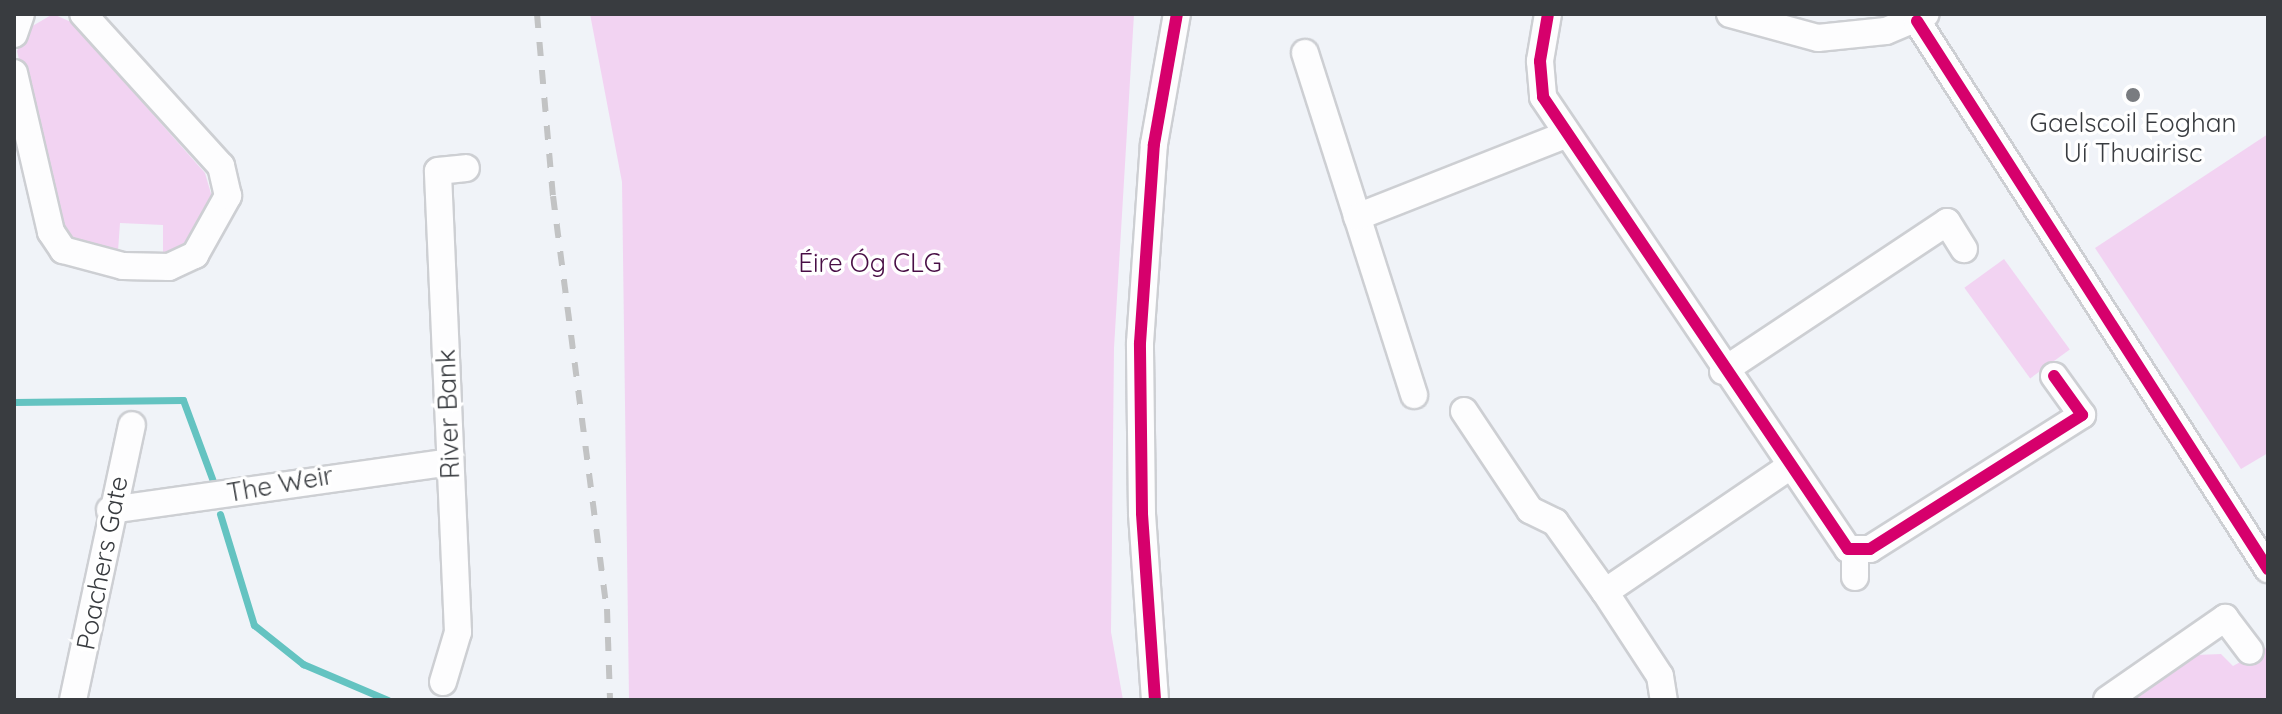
<!DOCTYPE html>
<html>
<head>
<meta charset="utf-8">
<style>
  body { margin:0 }
  #map { position:relative; width:2282px; height:714px; overflow:hidden; background:#f0f3f8; font-family:Quicksand,sans-serif }
  div>[style] { position:absolute }
  .green>* { inset:0; background:#f2d3f2; transform-origin:0 0 }
  .stream>* { height:7px; margin:-3.5px; padding:0 3.5px; transform-origin:3.5px; border-radius:3.5px; background:#64c3c1 }
  .roads { filter:drop-shadow(2px 0 #cdcfd3) drop-shadow(-2px 0 #cdcfd3) drop-shadow(0 2px #cdcfd3) drop-shadow(0 -2px #cdcfd3) }
  .minor>* { height:26px; margin:-13px; padding:0 13px; transform-origin:13px; border-radius:13px; background:#fdfdfe }
  .rail>* { height:6px; margin-top:-3px; transform-origin:0; background:repeating-linear-gradient(90deg,#c2c3c4 0 14px,transparent 0 28px) }
  .cycleway>* { height:12px; margin:-6px; padding:0 6px; transform-origin:6px; border-radius:6px; background:#d6006c }
  .dots>* { width:22px; height:22px; translate:-50% -50%; box-sizing:border-box; border:4px solid #fff; border-radius:50% }
  span { translate:-50% -50%; white-space:nowrap; text-align:center; line-height:1.15; -webkit-text-stroke:7px #fff; paint-order:stroke }
  .poi-label { font-size:26px; color:#393c40 }
  .park-label { font-size:26px; color:#480e45 }
  .street-label { font-size:26px; color:#393c40 }
  .frame { position:absolute; inset:0; border:16px solid #393c40; pointer-events:none }
</style>
</head>
<body>
<div id="map">
  <div class="green">
    <div style="clip-path:polygon(53px 14px,71px 22px,205px 173px,212px 197px,183px 245px,163px 254px,163px 225px,120px 223px,118px 251px,71px 247px,60px 236px,17px 51px,29px 28px)"></div>
    <div style="clip-path:polygon(590px 14px,1134px 14px,1114px 348px,1111px 632px,1123px 700px,629px 700px,622px 182px)"></div>
    <div style="clip-path:polygon(2268px 134px,2268px 453px,2241px 469px,2095px 248px)"></div>
    <div style="left:2004px;top:259px;width:112px;height:49px;rotate:54deg"></div>
    <div style="clip-path:polygon(2268px 647px,2268px 700px,2129px 700px,2196px 655px,2221px 654px,2233px 666px)"></div>
  </div>
  <div class="stream">
    <div style="left:14px;top:402px;width:169px;rotate:-0.7deg"></div>
    <div style="left:183px;top:400px;width:86px;rotate:69.7deg"></div>
    <div style="left:220px;top:514px;width:116px;rotate:73deg"></div>
    <div style="left:254px;top:625px;width:63px;rotate:38.5deg"></div>
    <div style="left:303px;top:664px;width:92px;rotate:23deg"></div>
  </div>
  <div class="roads">
    <div class="minor">
      <div style="left:1548px;top:14px;width:48px;rotate:99.7deg"></div>
      <div style="left:1540px;top:61px;width:36px;rotate:85deg"></div>
      <div style="left:1543px;top:97px;width:545px;rotate:55.99deg"></div>
      <div style="left:1848px;top:549px;width:22px"></div>
      <div style="left:1870px;top:549px;width:251px;rotate:-32.3deg"></div>
      <div style="left:2082px;top:415px;width:48px;rotate:-125.7deg"></div>
      <div style="left:1730px;top:14px;width:91px;rotate:15.3deg"></div>
      <div style="left:1818px;top:38px;width:68px;rotate:-5.9deg"></div>
      <div style="left:1886px;top:31px;width:43px;rotate:-23deg"></div>
      <div style="left:1917px;top:21px;width:651px;rotate:57.36deg"></div>
      <div style="left:14px;top:34px;width:21px;rotate:-71deg"></div>
      <div style="left:1305px;top:53px;width:359px;rotate:72.3deg"></div>
      <div style="left:14px;top:73px;width:163px;rotate:76.9deg"></div>
      <div style="left:51px;top:232px;width:22px;rotate:56deg"></div>
      <div style="left:63px;top:250px;width:62px;rotate:14.9deg"></div>
      <div style="left:123px;top:266px;width:46px;rotate:1.2deg"></div>
      <div style="left:169px;top:267px;width:29px;rotate:-25deg"></div>
      <div style="left:195px;top:255px;width:68px;rotate:-60.8deg"></div>
      <div style="left:228px;top:196px;width:31px;rotate:-103deg"></div>
      <div style="left:221px;top:166px;width:205px;rotate:-132.2deg"></div>
      <div style="left:1357px;top:217px;width:224px;rotate:-21.5deg"></div>
      <div style="left:1723px;top:371px;width:269px;rotate:-33.6deg"></div>
      <div style="left:1947px;top:222px;width:32px;rotate:58deg"></div>
      <div style="left:1464px;top:411px;width:119px;rotate:56.3deg"></div>
      <div style="left:1530px;top:510px;width:28px;rotate:26deg"></div>
      <div style="left:1555px;top:522px;width:86px;rotate:54.5deg"></div>
      <div style="left:1605px;top:592px;width:100px;rotate:56.8deg"></div>
      <div style="left:1660px;top:676px;width:24px;rotate:81deg"></div>
      <div style="left:110px;top:510px;width:343px;rotate:-8deg"></div>
      <div style="left:1855px;top:577px;width:28px;rotate:-90deg"></div>
      <div style="left:1605px;top:592px;width:222px;rotate:-34.2deg"></div>
      <div style="left:443px;top:682px;width:52px;rotate:-73.3deg"></div>
      <div style="left:458px;top:632px;width:461px;rotate:-92.5deg"></div>
      <div style="left:438px;top:171px;width:28px;rotate:-6deg"></div>
      <div style="left:73px;top:700px;width:281px;rotate:-77.9deg"></div>
      <div style="left:1155px;top:700px;width:187px;rotate:-94deg"></div>
      <div style="left:1142px;top:513px;width:170px;rotate:-90.7deg"></div>
      <div style="left:1140px;top:343px;width:199px;rotate:-86deg"></div>
      <div style="left:1154px;top:144px;width:132px;rotate:-80deg"></div>
      <div style="left:2107px;top:700px;width:144px;rotate:-34.8deg"></div>
      <div style="left:2225px;top:618px;width:41px;rotate:52.9deg"></div>
    </div>
  </div>
  <div class="rail">
    <div style="left:537px;top:14px;width:183px;rotate:85deg"></div>
    <div style="left:553px;top:196px;width:417px;rotate:82.6deg"></div>
    <div style="left:607px;top:609px;width:91px;rotate:88.1deg"></div>
  </div>
  <div class="cycleway">
    <div style="left:1548px;top:14px;width:48px;rotate:99.7deg"></div>
    <div style="left:1540px;top:61px;width:36px;rotate:85deg"></div>
    <div style="left:1543px;top:97px;width:545px;rotate:55.99deg"></div>
    <div style="left:1848px;top:549px;width:22px"></div>
    <div style="left:1870px;top:549px;width:251px;rotate:-32.3deg"></div>
    <div style="left:2082px;top:415px;width:48px;rotate:-125.7deg"></div>
    <div style="left:1917px;top:21px;width:651px;rotate:57.36deg"></div>
    <div style="left:1155px;top:700px;width:187px;rotate:-94deg"></div>
    <div style="left:1142px;top:513px;width:170px;rotate:-90.7deg"></div>
    <div style="left:1140px;top:343px;width:199px;rotate:-86deg"></div>
    <div style="left:1154px;top:144px;width:132px;rotate:-80deg"></div>
  </div>
  <div class="dots">
    <div style="left:2133px;top:95px;background:#797c80"></div>
  </div>
  <div class="poi-label">
    <span style="left:2133px;top:138px">Gaelscoil Eoghan<br>Uí Thuairisc</span>
  </div>
  <div class="park-label">
    <span style="left:870px;top:263px">Éire Óg CLG</span>
  </div>
  <div class="street-label">
    <span style="left:448px;top:414px;rotate:-92deg">River Bank</span>
    <span style="left:280px;top:484px;rotate:-10deg">The Weir</span>
    <span style="left:102px;top:563px;rotate:-79deg">Poachers Gate</span>
  </div>
  <div class="frame"></div>
</div>
</body>
</html>
